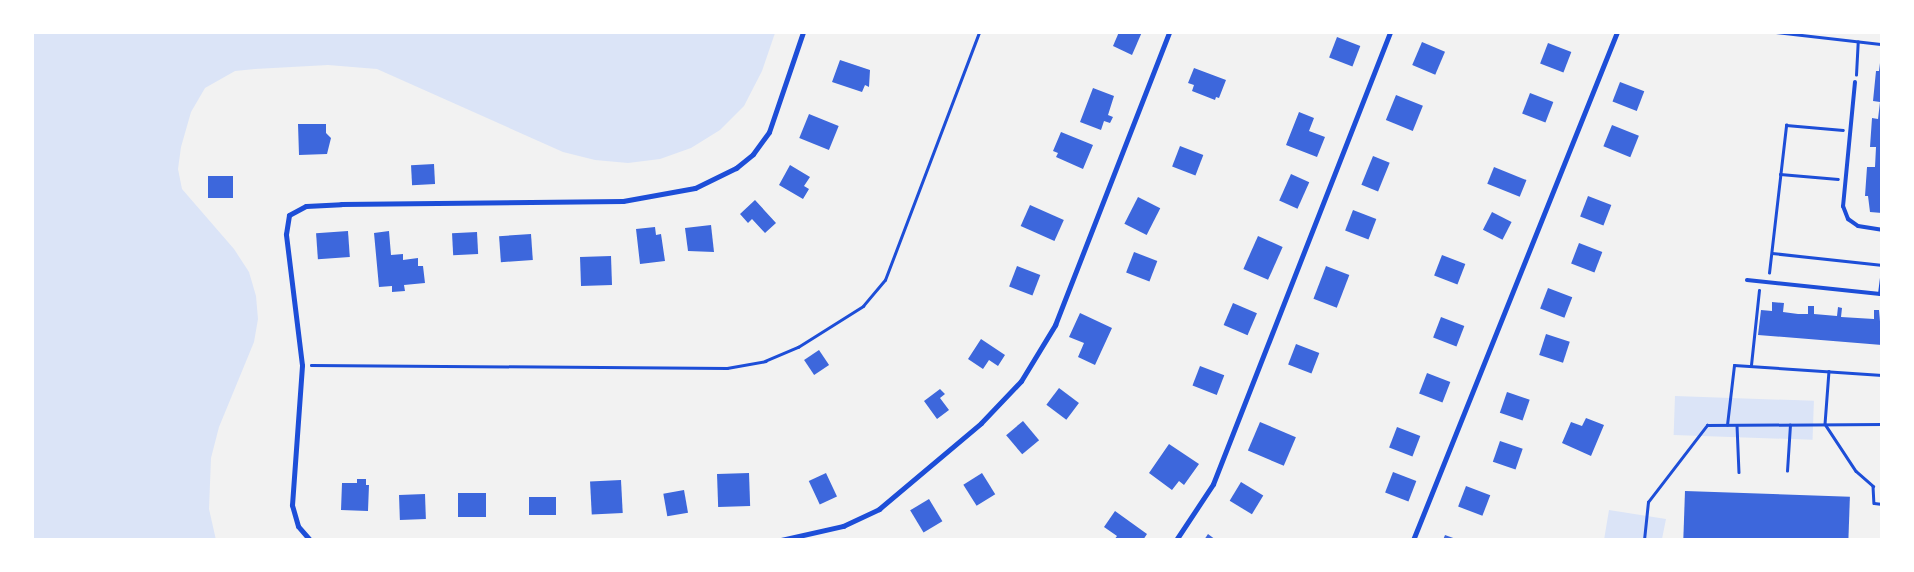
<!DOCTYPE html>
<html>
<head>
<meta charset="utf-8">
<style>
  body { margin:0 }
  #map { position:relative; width:1914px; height:572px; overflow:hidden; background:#f2f2f2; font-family:Manrope,sans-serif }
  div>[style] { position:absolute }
  .green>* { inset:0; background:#dbe4f7; transform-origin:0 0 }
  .building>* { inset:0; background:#3d67dc; transform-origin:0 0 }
  .path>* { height:2.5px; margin:-1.25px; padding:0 1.25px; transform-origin:1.25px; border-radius:1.25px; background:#1d4ed8 }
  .service>* { height:4px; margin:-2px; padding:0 2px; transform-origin:2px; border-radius:2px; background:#1d4ed8 }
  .minor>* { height:5px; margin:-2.5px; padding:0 2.5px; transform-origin:2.5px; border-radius:2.5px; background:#1d4ed8 }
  span { translate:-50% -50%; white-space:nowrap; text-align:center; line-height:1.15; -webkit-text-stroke:4px #fff; paint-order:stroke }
  .frame { position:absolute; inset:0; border:34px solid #fff; pointer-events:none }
</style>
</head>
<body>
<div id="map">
  <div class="green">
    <div style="clip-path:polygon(32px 33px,33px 32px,775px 33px,762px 71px,744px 106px,720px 130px,691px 148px,660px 159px,628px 163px,595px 160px,563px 152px,377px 69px,328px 65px,255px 69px,235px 71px,205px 88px,191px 112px,181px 147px,178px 169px,182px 189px,234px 249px,249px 272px,256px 296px,258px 319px,254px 342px,219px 427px,211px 458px,209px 509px,216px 540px,33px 539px)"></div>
    <div style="left:1675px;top:396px;width:139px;height:39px;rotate:2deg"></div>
    <div style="clip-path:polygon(1609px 510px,1666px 519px,1662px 539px,1604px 540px)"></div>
  </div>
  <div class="building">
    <div style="clip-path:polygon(1119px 32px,1142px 32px,1132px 55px,1113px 46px)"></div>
    <div style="left:1337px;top:37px;width:25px;height:22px;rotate:21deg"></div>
    <div style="left:1422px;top:42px;width:25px;height:25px;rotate:23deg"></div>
    <div style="left:1548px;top:43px;width:25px;height:22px;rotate:21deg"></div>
    <div style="clip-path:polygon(840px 60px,870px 70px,869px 87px,865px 85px,862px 92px,832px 82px)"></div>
    <div style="clip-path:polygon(1880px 63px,1882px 63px,1882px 213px,1870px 212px,1868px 196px,1865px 196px,1867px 167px,1875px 167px,1876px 147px,1870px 147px,1872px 118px,1878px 119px,1880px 102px,1873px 101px,1876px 71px,1879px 71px)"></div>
    <div style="clip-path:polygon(1194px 68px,1226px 80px,1219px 98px,1216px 97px,1215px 100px,1192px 91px,1194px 85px,1188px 83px)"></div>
    <div style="left:1620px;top:82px;width:26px;height:21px;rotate:21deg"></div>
    <div style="clip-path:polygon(1093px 88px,1114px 96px,1108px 115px,1113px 117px,1110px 123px,1104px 121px,1101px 130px,1080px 122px)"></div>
    <div style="left:1530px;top:93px;width:25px;height:22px;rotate:21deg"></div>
    <div style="left:1396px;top:95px;width:29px;height:27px;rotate:22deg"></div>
    <div style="clip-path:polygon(1299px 112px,1314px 118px,1309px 131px,1325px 137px,1317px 157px,1286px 145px)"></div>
    <div style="left:809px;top:114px;width:32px;height:26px;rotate:22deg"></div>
    <div style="clip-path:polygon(298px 124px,326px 124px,326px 133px,331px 138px,327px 154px,299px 155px)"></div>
    <div style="left:1612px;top:125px;width:29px;height:23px;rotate:22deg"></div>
    <div style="clip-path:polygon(1061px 132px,1093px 145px,1083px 169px,1056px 157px,1058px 153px,1053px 151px)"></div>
    <div style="left:1180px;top:146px;width:25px;height:22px;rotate:21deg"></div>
    <div style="left:1373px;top:156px;width:18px;height:31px;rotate:22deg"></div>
    <div style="left:434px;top:164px;width:20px;height:23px;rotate:87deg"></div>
    <div style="clip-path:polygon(790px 165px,810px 177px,804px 186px,809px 189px,803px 199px,779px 185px)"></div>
    <div style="left:1494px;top:167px;width:35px;height:18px;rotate:22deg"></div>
    <div style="left:1291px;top:174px;width:20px;height:29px;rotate:24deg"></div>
    <div style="left:208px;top:176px;width:25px;height:22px"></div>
    <div style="left:1588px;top:196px;width:25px;height:22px;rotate:21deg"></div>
    <div style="left:1138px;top:197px;width:25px;height:30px;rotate:27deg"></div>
    <div style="clip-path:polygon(755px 200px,776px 223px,765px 233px,752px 219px,748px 223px,740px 214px)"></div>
    <div style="left:1030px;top:205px;width:37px;height:23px;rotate:24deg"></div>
    <div style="left:1353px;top:210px;width:25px;height:22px;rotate:21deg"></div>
    <div style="left:1492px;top:212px;width:22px;height:20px;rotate:27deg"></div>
    <div style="clip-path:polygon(711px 225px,714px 252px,688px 251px,685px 228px)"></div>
    <div style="clip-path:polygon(655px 227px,656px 235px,661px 234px,665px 261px,640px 264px,636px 229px)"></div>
    <div style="left:348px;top:231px;width:26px;height:32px;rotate:86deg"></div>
    <div style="clip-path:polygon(389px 231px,391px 255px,403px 254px,403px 260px,418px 258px,418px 266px,423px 266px,425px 283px,404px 285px,405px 291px,392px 292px,392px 286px,379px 287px,374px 233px)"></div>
    <div style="left:477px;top:232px;width:22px;height:25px;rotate:87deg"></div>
    <div style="left:531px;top:234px;width:26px;height:32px;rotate:86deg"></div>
    <div style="left:1258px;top:236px;width:27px;height:36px;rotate:24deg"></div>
    <div style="left:1579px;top:243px;width:25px;height:22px;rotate:21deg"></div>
    <div style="left:1134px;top:252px;width:25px;height:22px;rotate:21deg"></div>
    <div style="left:1442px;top:255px;width:25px;height:22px;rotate:21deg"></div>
    <div style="left:611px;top:256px;width:29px;height:31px;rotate:88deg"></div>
    <div style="left:1017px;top:266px;width:25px;height:22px;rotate:21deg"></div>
    <div style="left:1326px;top:266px;width:25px;height:35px;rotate:21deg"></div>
    <div style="left:1548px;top:288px;width:26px;height:22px;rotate:21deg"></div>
    <div style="clip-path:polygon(1772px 302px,1784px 303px,1783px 312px,1798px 314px,1808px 314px,1808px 306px,1814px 306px,1814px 314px,1837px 316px,1838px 307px,1842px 308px,1841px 317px,1874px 319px,1874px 310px,1879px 310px,1882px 345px,1758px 335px,1761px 310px,1772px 311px)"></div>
    <div style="left:1233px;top:303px;width:26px;height:24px;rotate:23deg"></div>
    <div style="clip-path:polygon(1080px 313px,1112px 328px,1095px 365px,1078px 357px,1084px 343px,1069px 337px)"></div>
    <div style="left:1441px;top:317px;width:25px;height:22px;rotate:21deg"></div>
    <div style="left:1546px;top:334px;width:25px;height:22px;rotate:18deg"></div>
    <div style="clip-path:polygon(981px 339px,1005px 355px,998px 366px,989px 360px,983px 369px,968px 359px)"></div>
    <div style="left:1296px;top:344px;width:25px;height:22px;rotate:21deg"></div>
    <div style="left:819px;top:350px;width:18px;height:18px;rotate:56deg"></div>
    <div style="left:1200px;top:366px;width:26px;height:21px;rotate:21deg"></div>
    <div style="left:1427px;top:373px;width:25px;height:22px;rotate:21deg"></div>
    <div style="left:1059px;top:388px;width:25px;height:21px;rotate:37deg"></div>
    <div style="clip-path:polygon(940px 389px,945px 394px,940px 398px,949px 410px,937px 419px,924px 401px)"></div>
    <div style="left:1507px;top:392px;width:24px;height:22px;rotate:19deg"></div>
    <div style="clip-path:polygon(1586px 418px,1604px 425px,1591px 456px,1562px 443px,1571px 422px,1582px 426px)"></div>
    <div style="left:1023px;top:421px;width:25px;height:22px;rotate:50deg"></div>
    <div style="left:1260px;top:422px;width:39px;height:31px;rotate:23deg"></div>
    <div style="left:1397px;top:427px;width:25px;height:22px;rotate:21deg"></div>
    <div style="left:1500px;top:441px;width:24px;height:22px;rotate:19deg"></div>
    <div style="clip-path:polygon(1169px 444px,1199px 464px,1184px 485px,1179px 481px,1172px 490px,1149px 473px)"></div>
    <div style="left:1393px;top:472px;width:25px;height:22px;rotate:21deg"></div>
    <div style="left:749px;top:473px;width:33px;height:32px;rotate:88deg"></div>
    <div style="left:826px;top:473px;width:26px;height:19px;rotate:65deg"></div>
    <div style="left:982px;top:473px;width:25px;height:22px;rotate:58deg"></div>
    <div style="clip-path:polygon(357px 479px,366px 479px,366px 485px,369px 485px,368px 511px,341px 510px,342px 483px,357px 483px)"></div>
    <div style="left:621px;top:480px;width:33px;height:31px;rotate:87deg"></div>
    <div style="left:1241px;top:482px;width:26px;height:22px;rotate:31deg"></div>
    <div style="left:1466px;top:486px;width:26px;height:22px;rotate:21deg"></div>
    <div style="left:684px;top:490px;width:23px;height:21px;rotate:80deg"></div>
    <div style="left:1685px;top:491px;width:165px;height:49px;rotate:2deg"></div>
    <div style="left:458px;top:493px;width:28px;height:24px"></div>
    <div style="left:425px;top:494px;width:25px;height:26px;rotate:88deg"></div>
    <div style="left:529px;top:497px;width:27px;height:18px"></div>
    <div style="left:929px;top:499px;width:26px;height:22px;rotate:59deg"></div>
    <div style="clip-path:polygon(1115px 511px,1147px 534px,1143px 540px,1114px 540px,1117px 536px,1104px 527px)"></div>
    <div style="clip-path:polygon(1208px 534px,1216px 540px,1204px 540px)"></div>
    <div style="clip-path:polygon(1445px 535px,1456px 539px,1456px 540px,1443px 540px)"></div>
  </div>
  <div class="path">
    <div style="left:1776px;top:32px;width:107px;rotate:6.5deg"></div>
    <div style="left:1856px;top:75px;width:33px;rotate:-87deg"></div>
    <div style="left:1780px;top:174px;width:58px;rotate:4.9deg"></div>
    <div style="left:1772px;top:253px;width:111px;rotate:6.2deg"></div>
    <div style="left:1769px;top:273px;width:149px;rotate:-83.4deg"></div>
    <div style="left:1786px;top:125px;width:57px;rotate:5deg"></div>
    <div style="left:311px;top:365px;width:416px;rotate:0.4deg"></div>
    <div style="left:727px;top:368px;width:39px;rotate:-10deg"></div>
    <div style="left:765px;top:361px;width:36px;rotate:-23deg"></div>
    <div style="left:798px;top:347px;width:77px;rotate:-32.2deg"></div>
    <div style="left:863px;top:306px;width:34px;rotate:-50deg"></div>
    <div style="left:885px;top:280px;width:265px;rotate:-69.2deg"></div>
    <div style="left:1751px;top:365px;width:75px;rotate:-83.9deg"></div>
    <div style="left:1829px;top:371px;width:53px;rotate:94.3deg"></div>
    <div style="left:1825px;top:424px;width:56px;rotate:56.6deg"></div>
    <div style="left:1856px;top:471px;width:23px;rotate:41deg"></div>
    <div style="left:1873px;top:486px;width:17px;rotate:87deg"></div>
    <div style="left:1874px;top:503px;width:8px;rotate:7deg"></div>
    <div style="left:1727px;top:425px;width:60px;rotate:-83.3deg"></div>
    <div style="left:1734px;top:365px;width:148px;rotate:3.9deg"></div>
    <div style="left:1737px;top:425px;width:47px;rotate:87.6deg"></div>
    <div style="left:1787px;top:471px;width:46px;rotate:-86.3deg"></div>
    <div style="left:1644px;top:540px;width:38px;rotate:-84deg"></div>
    <div style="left:1648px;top:502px;width:97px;rotate:-52.5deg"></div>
    <div style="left:1707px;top:425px;width:175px;rotate:-0.3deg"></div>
  </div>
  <div class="service">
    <div style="left:1855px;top:82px;width:125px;rotate:95.5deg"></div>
    <div style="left:1843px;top:206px;width:14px;rotate:69deg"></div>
    <div style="left:1848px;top:219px;width:12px;rotate:35deg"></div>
    <div style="left:1858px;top:226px;width:24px;rotate:9deg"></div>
    <div style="left:1747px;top:280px;width:134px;rotate:6deg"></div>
    <div style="left:1880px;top:294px;width:16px;rotate:-83deg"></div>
  </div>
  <div class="minor">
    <div style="left:310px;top:540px;width:18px;rotate:-131deg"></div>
    <div style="left:298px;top:526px;width:22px;rotate:-106deg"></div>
    <div style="left:292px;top:505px;width:140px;rotate:-85.9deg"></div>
    <div style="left:302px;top:365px;width:132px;rotate:-97deg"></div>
    <div style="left:286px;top:234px;width:19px;rotate:-81deg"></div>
    <div style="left:289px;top:215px;width:19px;rotate:-28deg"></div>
    <div style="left:306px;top:206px;width:35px;rotate:-3deg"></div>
    <div style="left:341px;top:204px;width:282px;rotate:-0.6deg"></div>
    <div style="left:623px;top:201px;width:73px;rotate:-10.2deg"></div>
    <div style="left:695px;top:188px;width:46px;rotate:-26deg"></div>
    <div style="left:736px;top:168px;width:22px;rotate:-39deg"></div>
    <div style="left:753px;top:154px;width:27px;rotate:-54deg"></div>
    <div style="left:769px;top:132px;width:106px;rotate:-71.2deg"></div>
    <div style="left:781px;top:540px;width:64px;rotate:-12.7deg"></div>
    <div style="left:843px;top:526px;width:40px;rotate:-25deg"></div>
    <div style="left:879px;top:509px;width:133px;rotate:-40.1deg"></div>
    <div style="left:981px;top:423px;width:58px;rotate:-46.4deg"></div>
    <div style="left:1021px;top:381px;width:66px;rotate:-58.7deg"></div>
    <div style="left:1055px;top:325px;width:314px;rotate:-68.7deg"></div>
    <div style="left:1176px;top:540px;width:67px;rotate:-56.5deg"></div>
    <div style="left:1213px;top:484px;width:485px;rotate:-68.6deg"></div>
    <div style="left:1413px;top:540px;width:547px;rotate:-68.12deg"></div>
  </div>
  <div class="frame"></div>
</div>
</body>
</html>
